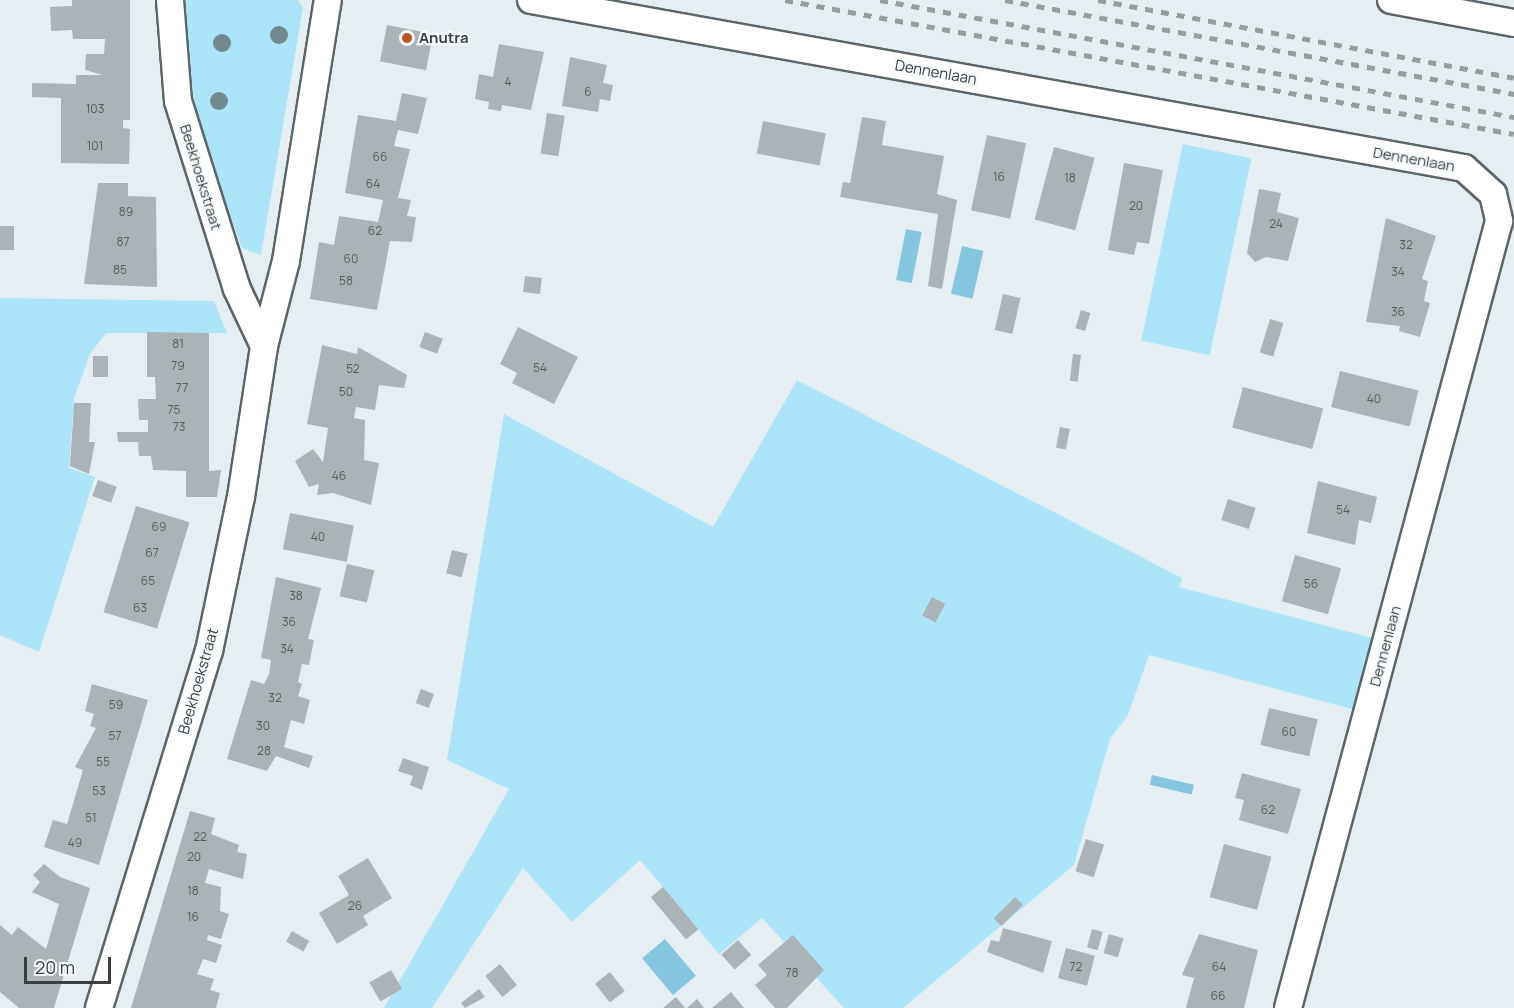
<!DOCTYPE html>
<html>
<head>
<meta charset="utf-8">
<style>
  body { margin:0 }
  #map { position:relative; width:1514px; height:1008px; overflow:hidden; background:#e5eff3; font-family:Manrope,sans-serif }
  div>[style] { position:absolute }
  .green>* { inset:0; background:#ace5fa; transform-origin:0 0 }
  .water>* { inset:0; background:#84c6de; transform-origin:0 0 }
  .building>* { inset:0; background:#aab3b7; transform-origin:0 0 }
  .roads { filter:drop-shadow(2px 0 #5c6568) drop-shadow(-2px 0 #5c6568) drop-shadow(0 2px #5c6568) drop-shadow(0 -2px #5c6568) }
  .street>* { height:26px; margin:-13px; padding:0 13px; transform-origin:13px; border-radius:13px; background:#fff }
  .rail>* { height:4.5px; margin-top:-2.25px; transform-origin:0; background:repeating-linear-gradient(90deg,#969da0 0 8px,transparent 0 16px) }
  .trees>* { width:18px; height:18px; margin:-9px; border-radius:50%; background:#72888f }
  .dots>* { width:16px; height:16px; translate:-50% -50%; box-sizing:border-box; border:3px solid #f6fcfe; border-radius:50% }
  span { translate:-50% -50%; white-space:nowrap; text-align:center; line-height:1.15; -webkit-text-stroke:4.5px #f6fcfe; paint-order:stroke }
  .number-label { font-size:12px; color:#565b5d }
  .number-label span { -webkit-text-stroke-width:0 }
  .poi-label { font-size:15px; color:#3a3e3f; font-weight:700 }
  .left { translate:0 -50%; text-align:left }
  .street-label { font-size:15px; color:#3a3e3f }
  .scale { position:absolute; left:24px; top:957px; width:87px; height:27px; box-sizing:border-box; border:3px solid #3a3e3f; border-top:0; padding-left:8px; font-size:18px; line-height:21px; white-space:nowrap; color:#3a3e3f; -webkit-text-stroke:4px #f6fcfe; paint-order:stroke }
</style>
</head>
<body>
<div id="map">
  <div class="green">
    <div style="clip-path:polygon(183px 0,298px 0,303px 8px,261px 255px,242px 248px,195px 122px)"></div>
    <div style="left:1183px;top:144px;width:70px;height:201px;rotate:12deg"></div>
    <div style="clip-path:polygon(0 298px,214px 301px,227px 333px,106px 333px,90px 354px,74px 398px,69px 468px,95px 477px,39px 652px,0 635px)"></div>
    <div style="clip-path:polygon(797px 380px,1182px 578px,1179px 587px,1376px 639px,1359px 711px,1149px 655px,1128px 715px,1110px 739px,1074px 865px,903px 1008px,844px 1008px,762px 918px,719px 954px,640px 860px,572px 922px,523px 868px,432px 1008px,384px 1008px,509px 789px,447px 760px,504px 414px,713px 527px)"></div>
  </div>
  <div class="water">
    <div style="left:906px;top:229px;width:16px;height:52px;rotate:11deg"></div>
    <div style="left:962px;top:246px;width:22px;height:49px;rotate:13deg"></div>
    <div style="left:1152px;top:775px;width:43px;height:10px;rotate:13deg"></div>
    <div style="left:665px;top:939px;width:48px;height:30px;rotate:50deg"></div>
  </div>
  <div class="building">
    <div style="clip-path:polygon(72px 0,130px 0,130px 120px,123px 120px,123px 128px,130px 129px,129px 164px,61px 163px,61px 98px,32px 97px,32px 83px,76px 84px,76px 75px,103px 75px,85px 70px,86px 54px,104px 54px,105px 39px,73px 39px,72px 30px,51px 31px,50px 7px,72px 6px)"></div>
    <div style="left:387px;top:25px;width:47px;height:37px;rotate:11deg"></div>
    <div style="clip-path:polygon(499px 44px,544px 52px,531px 110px,502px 105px,501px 111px,488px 109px,489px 102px,475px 99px,479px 74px,493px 77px)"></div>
    <div style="clip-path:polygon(570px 57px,607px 65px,603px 83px,613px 85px,610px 101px,600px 99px,598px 112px,562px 106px)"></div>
    <div style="clip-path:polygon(402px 93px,427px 98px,418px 134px,398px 130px,394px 146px,410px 149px,398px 198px,411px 200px,407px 216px,416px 217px,412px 242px,390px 241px,377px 310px,310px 299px,319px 242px,334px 245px,339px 216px,378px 222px,383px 200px,345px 193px,358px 115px,396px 121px)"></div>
    <div style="left:547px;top:113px;width:18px;height:41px;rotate:9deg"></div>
    <div style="clip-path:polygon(862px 117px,886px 121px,882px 145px,944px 156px,937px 194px,957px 200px,942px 289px,928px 286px,938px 214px,840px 197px,843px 182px,850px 183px)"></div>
    <div style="left:763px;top:121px;width:64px;height:33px;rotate:11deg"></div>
    <div style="left:987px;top:135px;width:40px;height:77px;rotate:12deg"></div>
    <div style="left:1054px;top:147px;width:42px;height:75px;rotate:15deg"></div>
    <div style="clip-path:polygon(1124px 163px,1163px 170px,1149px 244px,1137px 242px,1134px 255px,1108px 250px)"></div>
    <div style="clip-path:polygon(98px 183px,128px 183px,128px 196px,156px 197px,157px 287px,84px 284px)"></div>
    <div style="clip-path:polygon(1259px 189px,1281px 193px,1277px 212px,1299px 218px,1288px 261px,1266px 257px,1255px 262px,1247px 253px)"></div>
    <div style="clip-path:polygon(1386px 218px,1436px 236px,1422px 279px,1428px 281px,1424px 301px,1430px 303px,1420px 337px,1399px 331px,1400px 326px,1366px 322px)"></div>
    <div style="left:0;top:226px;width:14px;height:24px"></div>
    <div style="left:525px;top:276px;width:17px;height:16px;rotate:7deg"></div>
    <div style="left:1003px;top:294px;width:18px;height:37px;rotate:13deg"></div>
    <div style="left:1081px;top:310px;width:10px;height:19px;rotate:17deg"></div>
    <div style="left:1270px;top:319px;width:14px;height:35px;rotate:17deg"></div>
    <div style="clip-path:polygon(518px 327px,578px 357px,554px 404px,512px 383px,517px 373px,500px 364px)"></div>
    <div style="clip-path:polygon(147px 332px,209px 333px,209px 471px,221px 470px,217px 497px,186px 497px,186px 471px,153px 470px,151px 456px,139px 456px,138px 442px,118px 442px,117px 432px,148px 432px,148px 420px,139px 420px,138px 399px,156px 399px,155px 377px,147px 377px)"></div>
    <div style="left:425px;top:332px;width:19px;height:16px;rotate:21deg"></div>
    <div style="clip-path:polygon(322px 345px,357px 354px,358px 347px,407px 375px,404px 388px,379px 385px,375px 410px,356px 407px,354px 418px,365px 420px,364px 460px,379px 463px,371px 505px,333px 493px,317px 495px,319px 484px,309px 487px,295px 461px,313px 449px,323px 462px,328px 428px,307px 424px)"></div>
    <div style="left:1073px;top:354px;width:8px;height:27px;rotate:7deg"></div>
    <div style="left:93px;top:356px;width:15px;height:21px"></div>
    <div style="left:1340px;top:371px;width:81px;height:37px;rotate:14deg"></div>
    <div style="left:1243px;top:387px;width:83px;height:42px;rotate:15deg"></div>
    <div style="clip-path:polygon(74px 403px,91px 403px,89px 442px,95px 442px,89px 474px,70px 466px)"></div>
    <div style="left:1060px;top:427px;width:10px;height:21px;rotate:11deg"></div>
    <div style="left:98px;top:480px;width:20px;height:17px;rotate:20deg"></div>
    <div style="clip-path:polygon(1318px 481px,1377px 497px,1371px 523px,1359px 520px,1355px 545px,1307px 533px)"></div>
    <div style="left:1228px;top:499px;width:29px;height:22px;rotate:18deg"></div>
    <div style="left:136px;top:506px;width:56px;height:111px;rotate:17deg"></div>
    <div style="left:290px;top:513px;width:65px;height:37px;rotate:11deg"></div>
    <div style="left:452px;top:550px;width:16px;height:24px;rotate:14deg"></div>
    <div style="left:1295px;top:555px;width:48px;height:48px;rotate:16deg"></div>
    <div style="left:347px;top:564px;width:28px;height:33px;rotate:13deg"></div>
    <div style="clip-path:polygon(276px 577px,321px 588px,308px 639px,314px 640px,309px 665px,302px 664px,298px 682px,302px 684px,298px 696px,310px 700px,304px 724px,291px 720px,284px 747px,313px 756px,309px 768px,276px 756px,267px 771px,227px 759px,251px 680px,264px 684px,269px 674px,271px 660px,261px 658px)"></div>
    <div style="left:932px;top:597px;width:15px;height:21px;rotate:28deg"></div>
    <div style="clip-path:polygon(92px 684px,148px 700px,99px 865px,44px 847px,53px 820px,67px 824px,83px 770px,75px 767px,96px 728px,90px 726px,94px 714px,85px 711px)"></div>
    <div style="left:421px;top:689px;width:14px;height:15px;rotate:21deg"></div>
    <div style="left:1269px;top:708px;width:50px;height:38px;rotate:13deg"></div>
    <div style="clip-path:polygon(403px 758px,429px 767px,422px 790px,410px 785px,413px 776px,398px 771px)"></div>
    <div style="clip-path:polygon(1242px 773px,1301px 789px,1288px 834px,1239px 820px,1244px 800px,1235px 798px)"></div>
    <div style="clip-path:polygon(190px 811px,215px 818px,211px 834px,239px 845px,237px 852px,247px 854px,243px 879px,209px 869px,205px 883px,221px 887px,220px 911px,229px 914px,221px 939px,208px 935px,207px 940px,222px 945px,216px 963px,203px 959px,197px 974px,214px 979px,210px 990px,220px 993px,216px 1008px,131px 1008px)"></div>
    <div style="left:1086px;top:839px;width:19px;height:34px;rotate:18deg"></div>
    <div style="left:1224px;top:844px;width:49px;height:55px;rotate:15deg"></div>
    <div style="clip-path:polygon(368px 858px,392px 898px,363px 916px,368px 925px,337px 944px,319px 913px,349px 895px,338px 876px)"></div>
    <div style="clip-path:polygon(44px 864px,60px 877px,90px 888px,54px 1008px,19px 1008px,0 992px,0 925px,12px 935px,18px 927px,46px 949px,59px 904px,32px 892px,40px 882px,33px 875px)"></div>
    <div style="left:663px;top:887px;width:55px;height:16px;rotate:50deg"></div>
    <div style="left:1015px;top:897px;width:11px;height:30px;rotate:45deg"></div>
    <div style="clip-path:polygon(1003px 928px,1052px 941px,1043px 973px,987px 952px,991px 940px,999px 942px)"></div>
    <div style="left:1092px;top:929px;width:11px;height:19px;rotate:15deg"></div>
    <div style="left:292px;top:931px;width:20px;height:12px;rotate:30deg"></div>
    <div style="left:1109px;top:934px;width:15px;height:20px;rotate:16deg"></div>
    <div style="clip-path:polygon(1199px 934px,1258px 950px,1244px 1008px,1186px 1008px,1194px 978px,1182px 975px)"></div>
    <div style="clip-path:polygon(793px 935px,824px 970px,787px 1008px,775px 1008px,755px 985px,767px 975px,758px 965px)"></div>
    <div style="left:738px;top:940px;width:20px;height:22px;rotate:49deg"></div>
    <div style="left:1066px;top:948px;width:30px;height:31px;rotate:15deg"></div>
    <div style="left:500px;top:964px;width:27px;height:19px;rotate:51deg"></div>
    <div style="left:391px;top:970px;width:22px;height:25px;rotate:60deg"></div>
    <div style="left:610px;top:972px;width:24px;height:19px;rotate:52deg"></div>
    <div style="clip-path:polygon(479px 989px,485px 997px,465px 1008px,461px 1003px)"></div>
    <div style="clip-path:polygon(731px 992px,744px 1008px,712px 1008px)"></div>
    <div style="clip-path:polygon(676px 997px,685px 1008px,663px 1008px)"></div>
    <div style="clip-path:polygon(697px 999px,704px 1008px,687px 1008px)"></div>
  </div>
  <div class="roads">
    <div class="street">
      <div style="left:170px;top:0;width:101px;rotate:85.5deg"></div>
      <div style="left:178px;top:101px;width:197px;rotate:72.6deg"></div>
      <div style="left:237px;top:289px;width:63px;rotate:64.7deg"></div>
      <div style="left:531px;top:0;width:948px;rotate:10.21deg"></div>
      <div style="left:1464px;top:168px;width:39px;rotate:42deg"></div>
      <div style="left:1493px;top:194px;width:28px;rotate:77deg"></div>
      <div style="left:1499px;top:221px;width:815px;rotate:105.01deg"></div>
      <div style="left:1391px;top:0;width:125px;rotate:10.6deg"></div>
      <div style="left:99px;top:1008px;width:374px;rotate:-72.9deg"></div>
      <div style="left:209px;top:651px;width:157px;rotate:-78.3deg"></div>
      <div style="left:241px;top:497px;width:153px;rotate:-81.3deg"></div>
      <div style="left:264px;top:346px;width:88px;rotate:-75.5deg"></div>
      <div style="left:286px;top:261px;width:264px;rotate:-80.9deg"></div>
    </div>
  </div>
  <div class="rail">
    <div style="left:785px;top:0;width:741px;rotate:10.42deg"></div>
    <div style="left:880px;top:0;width:645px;rotate:10.46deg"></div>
    <div style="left:1005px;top:0;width:518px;rotate:10.46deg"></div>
    <div style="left:1098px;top:0;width:423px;rotate:10.6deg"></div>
  </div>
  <div class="trees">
    <div style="left:279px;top:35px"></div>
    <div style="left:222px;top:43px"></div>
    <div style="left:219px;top:101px"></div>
  </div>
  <div class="dots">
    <div style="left:407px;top:38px;background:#ba5425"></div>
  </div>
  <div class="number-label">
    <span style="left:508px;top:82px">4</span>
    <span style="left:588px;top:92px">6</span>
    <span style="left:95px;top:109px">103</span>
    <span style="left:95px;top:146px">101</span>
    <span style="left:380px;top:157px">66</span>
    <span style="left:999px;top:177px">16</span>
    <span style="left:1070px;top:178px">18</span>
    <span style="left:373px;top:184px">64</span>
    <span style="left:1136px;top:206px">20</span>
    <span style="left:126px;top:212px">89</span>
    <span style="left:1276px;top:224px">24</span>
    <span style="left:375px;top:231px">62</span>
    <span style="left:123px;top:242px">87</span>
    <span style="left:1406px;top:245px">32</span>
    <span style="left:351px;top:259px">60</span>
    <span style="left:120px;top:270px">85</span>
    <span style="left:1398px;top:272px">34</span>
    <span style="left:346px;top:281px">58</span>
    <span style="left:1398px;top:312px">36</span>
    <span style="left:178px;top:344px">81</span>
    <span style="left:178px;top:366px">79</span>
    <span style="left:540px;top:368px">54</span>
    <span style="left:353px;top:369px">52</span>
    <span style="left:182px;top:388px">77</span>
    <span style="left:346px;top:392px">50</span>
    <span style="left:1374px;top:399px">40</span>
    <span style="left:174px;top:410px">75</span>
    <span style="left:179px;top:427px">73</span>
    <span style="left:339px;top:476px">46</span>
    <span style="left:1343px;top:510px">54</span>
    <span style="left:159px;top:527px">69</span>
    <span style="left:318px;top:537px">40</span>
    <span style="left:152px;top:553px">67</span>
    <span style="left:148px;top:581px">65</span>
    <span style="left:1311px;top:584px">56</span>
    <span style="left:296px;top:596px">38</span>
    <span style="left:140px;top:608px">63</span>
    <span style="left:289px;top:622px">36</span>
    <span style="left:287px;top:649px">34</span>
    <span style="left:275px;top:698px">32</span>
    <span style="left:116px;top:705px">59</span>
    <span style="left:263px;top:726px">30</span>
    <span style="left:1289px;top:732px">60</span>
    <span style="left:115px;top:736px">57</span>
    <span style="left:264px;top:751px">28</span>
    <span style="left:103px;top:762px">55</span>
    <span style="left:99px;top:791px">53</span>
    <span style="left:1268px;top:810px">62</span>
    <span style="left:91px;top:818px">51</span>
    <span style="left:200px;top:837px">22</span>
    <span style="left:75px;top:843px">49</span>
    <span style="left:194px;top:857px">20</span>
    <span style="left:193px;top:891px">18</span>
    <span style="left:355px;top:906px">26</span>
    <span style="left:193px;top:917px">16</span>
    <span style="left:1076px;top:967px">72</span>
    <span style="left:1219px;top:967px">64</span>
    <span style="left:792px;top:973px">78</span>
    <span style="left:1218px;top:996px">66</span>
  </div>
  <div class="poi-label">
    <span class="left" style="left:419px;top:38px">Anutra</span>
  </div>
  <div class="street-label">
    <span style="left:936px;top:72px;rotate:10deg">Dennenlaan</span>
    <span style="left:1414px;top:159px;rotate:10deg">Dennenlaan</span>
    <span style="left:201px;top:177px;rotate:73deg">Beekhoekstraat</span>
    <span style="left:1385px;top:646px;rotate:-75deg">Dennenlaan</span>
    <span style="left:198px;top:681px;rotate:-74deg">Beekhoekstraat</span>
  </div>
  <div class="scale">20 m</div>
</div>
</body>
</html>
